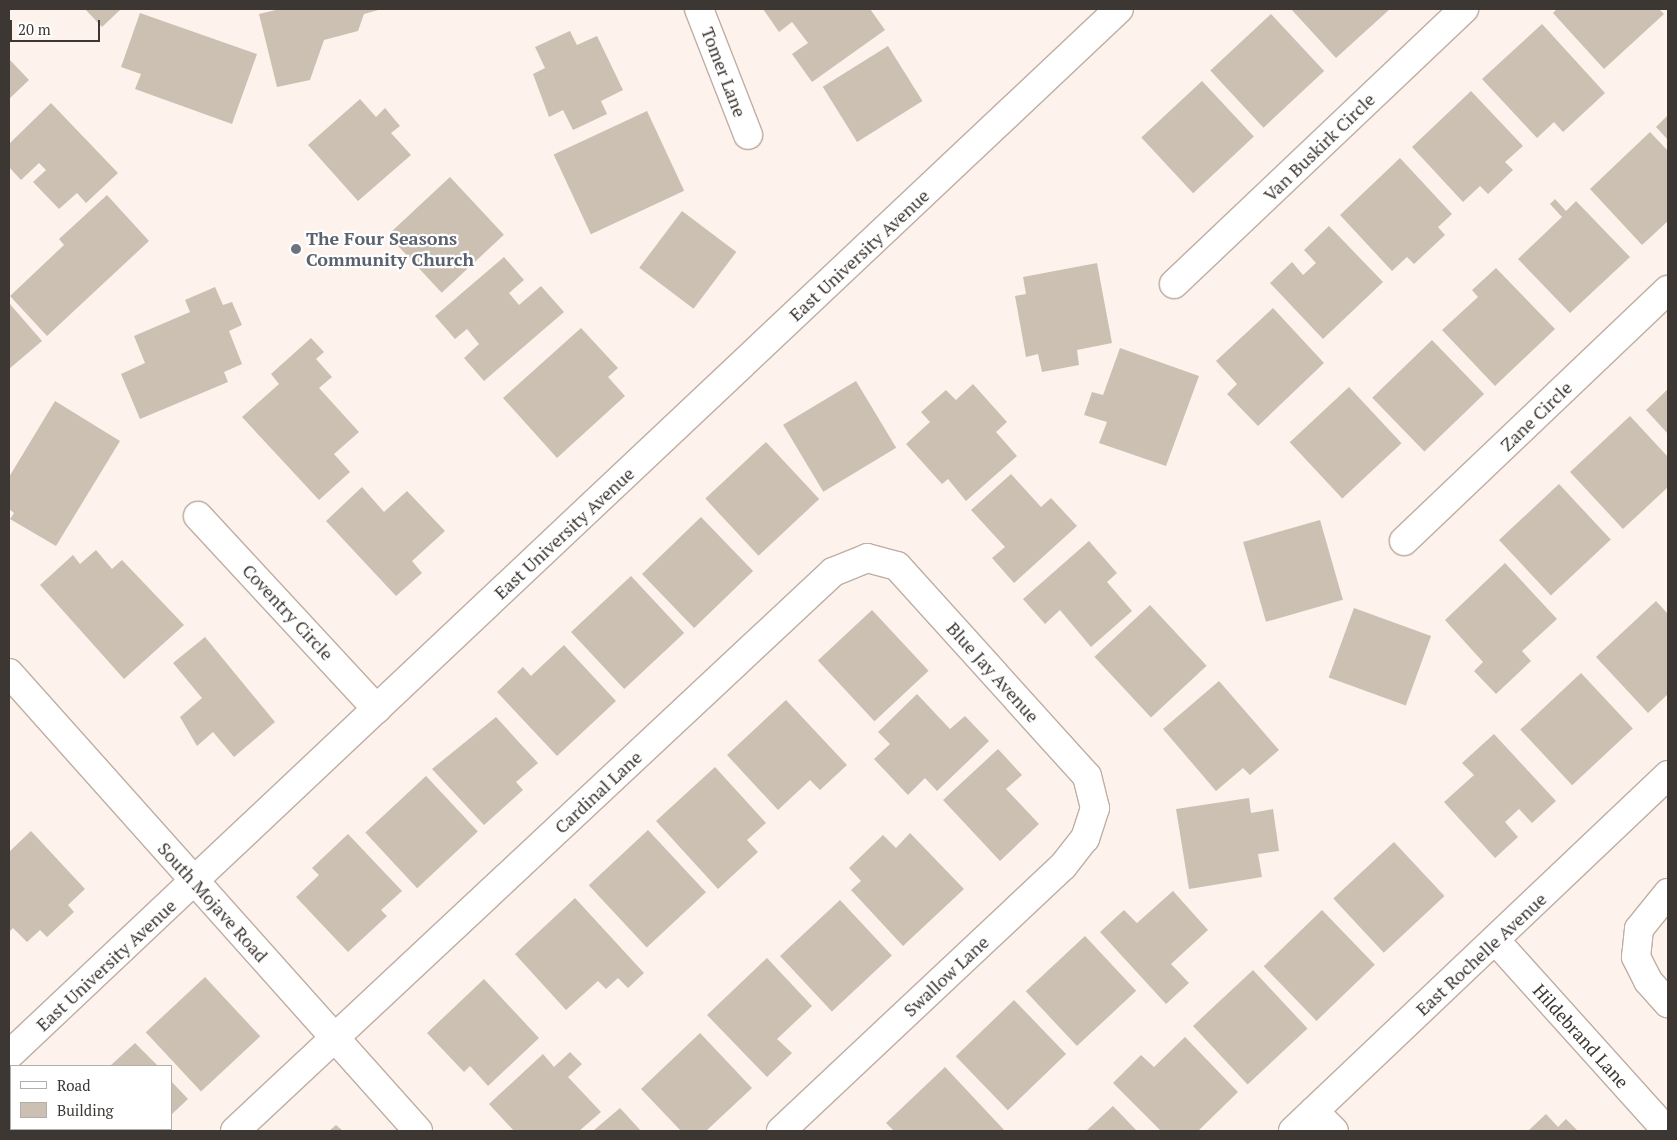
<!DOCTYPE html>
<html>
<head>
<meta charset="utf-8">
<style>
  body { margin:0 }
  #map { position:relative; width:1677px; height:1140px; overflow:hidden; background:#fdf2ec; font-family:"PT Serif",serif }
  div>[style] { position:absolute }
  .building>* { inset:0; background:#ccc0b2; transform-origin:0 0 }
  .roads { filter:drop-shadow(1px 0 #bfaea4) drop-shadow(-1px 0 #bfaea4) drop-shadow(0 1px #bfaea4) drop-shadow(0 -1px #bfaea4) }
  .minor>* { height:28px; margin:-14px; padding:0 14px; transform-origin:14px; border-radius:14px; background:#fff }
  .dots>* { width:14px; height:14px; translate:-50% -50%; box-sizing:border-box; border:2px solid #fff; border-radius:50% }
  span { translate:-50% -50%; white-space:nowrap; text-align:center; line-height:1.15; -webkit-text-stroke:4.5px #fff; paint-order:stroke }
  .street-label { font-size:18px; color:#3d3733 }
  .worship-label { font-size:18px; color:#5b616d; font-weight:700 }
  .left { translate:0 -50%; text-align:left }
  .frame { position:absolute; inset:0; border:10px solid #3d3733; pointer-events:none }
  .legend { position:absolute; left:10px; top:1065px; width:162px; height:65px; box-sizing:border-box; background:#fff; border:1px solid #b1afad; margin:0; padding:6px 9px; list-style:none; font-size:15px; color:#3d3733 }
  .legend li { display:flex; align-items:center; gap:10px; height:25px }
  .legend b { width:25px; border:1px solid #b1afad }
  .scale { position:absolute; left:10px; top:20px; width:90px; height:22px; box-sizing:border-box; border:2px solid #3d3733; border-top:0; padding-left:6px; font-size:15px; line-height:18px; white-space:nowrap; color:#3d3733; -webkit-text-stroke:4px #fff; paint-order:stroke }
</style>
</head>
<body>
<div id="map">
  <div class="building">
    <div style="clip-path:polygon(85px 9px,121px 9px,102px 27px)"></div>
    <div style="clip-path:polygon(280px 9px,382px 9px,364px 14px,358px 31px,324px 40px,310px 80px,277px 87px,259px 14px)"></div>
    <div style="clip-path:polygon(763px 9px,870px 9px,885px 30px,812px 82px,792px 54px,808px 43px,792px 22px,779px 32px)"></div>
    <div style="clip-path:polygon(1291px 9px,1390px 9px,1336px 58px)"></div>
    <div style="clip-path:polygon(1557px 9px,1659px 9px,1664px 14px,1604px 69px,1553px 13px)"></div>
    <div style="clip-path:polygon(140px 13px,257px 54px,232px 124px,135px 89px,141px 74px,121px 67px)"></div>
    <div style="left:1271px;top:14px;width:78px;height:83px;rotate:47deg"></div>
    <div style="clip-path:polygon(1542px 24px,1605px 93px,1563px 132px,1554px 122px,1537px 138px,1482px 79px)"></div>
    <div style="clip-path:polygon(570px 31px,577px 45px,597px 36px,623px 90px,601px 101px,607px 114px,573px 130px,563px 110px,549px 117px,533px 74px,545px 68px,535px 47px)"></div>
    <div style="left:888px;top:46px;width:65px;height:77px;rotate:58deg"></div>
    <div style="clip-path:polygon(9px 59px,29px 80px,9px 99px)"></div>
    <div style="left:1202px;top:81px;width:76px;height:83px;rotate:47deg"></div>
    <div style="clip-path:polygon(1471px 91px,1523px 146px,1505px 162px,1513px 170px,1488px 194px,1480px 186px,1463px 202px,1412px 147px)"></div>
    <div style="clip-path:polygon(360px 99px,376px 117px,385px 108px,400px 126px,391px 133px,411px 155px,358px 201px,308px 145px)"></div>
    <div style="clip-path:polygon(51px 103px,118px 173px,86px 203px,77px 193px,59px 209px,33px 182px,46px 170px,39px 163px,21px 180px,9px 167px,9px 144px)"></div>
    <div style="left:647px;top:111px;width:88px;height:103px;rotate:65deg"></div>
    <div style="clip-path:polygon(1668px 115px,1668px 140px,1656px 127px)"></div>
    <div style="clip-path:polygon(1650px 132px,1668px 151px,1668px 221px,1642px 245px,1590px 189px)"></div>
    <div style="clip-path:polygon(1400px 158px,1452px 214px,1438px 227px,1445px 235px,1414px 264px,1407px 257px,1392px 271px,1340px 215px)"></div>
    <div style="left:450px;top:177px;width:79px;height:85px;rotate:47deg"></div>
    <div style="clip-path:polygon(107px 195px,149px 241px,47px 336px,10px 296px,64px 245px,59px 239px)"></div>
    <div style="clip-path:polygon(1555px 199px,1566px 211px,1576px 201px,1630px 257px,1570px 313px,1518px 259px,1562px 217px,1550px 204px)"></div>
    <div style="left:682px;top:211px;width:68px;height:71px;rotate:37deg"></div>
    <div style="clip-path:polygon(1329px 226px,1383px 282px,1323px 339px,1270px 283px,1292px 262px,1303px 275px,1316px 263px,1304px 250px)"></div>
    <div style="clip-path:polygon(504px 257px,524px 280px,509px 293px,519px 305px,541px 286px,564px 312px,484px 381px,464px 358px,479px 344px,467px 329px,455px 339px,435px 316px)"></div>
    <div style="clip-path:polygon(1097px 263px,1112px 343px,1077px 350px,1079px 365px,1042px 372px,1038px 354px,1026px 357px,1015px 296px,1026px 294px,1023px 277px)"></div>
    <div style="clip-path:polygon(1496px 268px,1555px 329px,1495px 386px,1442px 330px,1478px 297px,1472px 290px)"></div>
    <div style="clip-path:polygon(215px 287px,223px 305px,232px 302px,242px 325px,229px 331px,242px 364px,224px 372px,228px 382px,140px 419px,121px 374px,145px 363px,134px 336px,190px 312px,185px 300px)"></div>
    <div style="clip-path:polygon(9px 303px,42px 341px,9px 369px)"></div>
    <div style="clip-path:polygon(1273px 308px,1324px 363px,1258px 426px,1227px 394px,1237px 384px,1216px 361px)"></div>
    <div style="clip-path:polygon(581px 328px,618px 368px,608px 377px,625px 396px,557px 458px,503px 398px)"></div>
    <div style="clip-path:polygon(311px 338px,324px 352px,316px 359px,332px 377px,319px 388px,359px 432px,334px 454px,350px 472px,319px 500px,242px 417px,279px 384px,271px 374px)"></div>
    <div style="left:1432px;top:340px;width:75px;height:83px;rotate:46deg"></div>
    <div style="clip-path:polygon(1120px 348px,1199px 376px,1166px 466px,1099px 443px,1107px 422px,1084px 415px,1092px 392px,1103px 395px)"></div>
    <div style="left:856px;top:381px;width:78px;height:85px;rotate:59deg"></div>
    <div style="clip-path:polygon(973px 384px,1007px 422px,996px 432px,1017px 456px,966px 501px,948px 479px,942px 484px,906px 444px,930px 422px,921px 412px,946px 390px,956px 400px)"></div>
    <div style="left:1349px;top:387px;width:77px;height:81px;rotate:47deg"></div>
    <div style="clip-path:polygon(1668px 389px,1668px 434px,1646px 410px)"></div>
    <div style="clip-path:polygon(55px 401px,120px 441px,56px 546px,10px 519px,14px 513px,9px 509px,9px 477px)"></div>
    <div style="clip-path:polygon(1630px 416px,1668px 457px,1668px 487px,1623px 529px,1570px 472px)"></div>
    <div style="left:766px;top:442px;width:78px;height:83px;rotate:47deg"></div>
    <div style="clip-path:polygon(1011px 474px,1041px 507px,1051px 498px,1077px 526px,1014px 583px,992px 558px,1005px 547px,971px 510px)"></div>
    <div style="left:1559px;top:484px;width:76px;height:82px;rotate:47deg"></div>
    <div style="clip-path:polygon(362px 487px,384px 512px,407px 491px,445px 531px,412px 561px,422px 573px,396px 596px,326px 521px)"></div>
    <div style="left:701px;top:517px;width:75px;height:82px;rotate:46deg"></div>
    <div style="left:1320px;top:520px;width:83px;height:80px;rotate:74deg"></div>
    <div style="clip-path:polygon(1089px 541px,1117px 573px,1107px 582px,1132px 611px,1091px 647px,1060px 610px,1045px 624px,1023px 599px)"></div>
    <div style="clip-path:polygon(96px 550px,112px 569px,122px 560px,184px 625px,124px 679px,40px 585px,73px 555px,80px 564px)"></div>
    <div style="clip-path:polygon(1505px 563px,1557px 619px,1522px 651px,1531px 661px,1496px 694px,1474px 671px,1483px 662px,1445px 620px)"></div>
    <div style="left:631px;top:576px;width:78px;height:82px;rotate:47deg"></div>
    <div style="clip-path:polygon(1656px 601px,1668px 614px,1668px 694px,1648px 713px,1596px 657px)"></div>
    <div style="left:1150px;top:605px;width:83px;height:76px;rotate:47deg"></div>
    <div style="left:1354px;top:608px;width:82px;height:74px;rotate:20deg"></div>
    <div style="left:872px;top:610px;width:83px;height:74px;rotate:47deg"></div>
    <div style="clip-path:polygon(205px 637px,275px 722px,234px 757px,213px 732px,197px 746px,180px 717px,202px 698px,173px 663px)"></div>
    <div style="clip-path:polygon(564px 645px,616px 701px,557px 756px,497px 692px,523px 667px,531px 676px)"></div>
    <div style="left:1581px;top:673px;width:76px;height:83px;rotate:47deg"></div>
    <div style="clip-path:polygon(1219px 681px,1279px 750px,1250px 775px,1243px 768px,1216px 791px,1163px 729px)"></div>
    <div style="clip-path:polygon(917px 694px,950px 729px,965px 716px,989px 741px,937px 791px,925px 778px,908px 795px,874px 759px,890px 744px,878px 732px)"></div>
    <div style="clip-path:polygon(786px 700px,847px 765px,820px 790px,810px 780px,778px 810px,727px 755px)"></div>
    <div style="clip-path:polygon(496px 717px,538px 763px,516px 782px,523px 790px,484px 825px,432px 769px)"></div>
    <div style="clip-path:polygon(1494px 734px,1556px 801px,1532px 823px,1519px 809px,1505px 822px,1518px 837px,1495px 858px,1444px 802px,1474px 775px,1462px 763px)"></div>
    <div style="clip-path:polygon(998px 749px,1022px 775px,1006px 789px,1039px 824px,1000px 861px,943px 800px)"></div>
    <div style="clip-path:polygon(715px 767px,766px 823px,747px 840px,758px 852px,718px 889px,656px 821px)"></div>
    <div style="left:426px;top:776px;width:76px;height:83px;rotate:47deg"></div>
    <div style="clip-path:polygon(1249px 798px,1251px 813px,1273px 809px,1279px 851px,1258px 854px,1262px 877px,1189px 889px,1176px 809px)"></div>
    <div style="left:648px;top:830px;width:85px;height:81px;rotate:47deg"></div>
    <div style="clip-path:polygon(31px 831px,85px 889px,68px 905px,74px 912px,47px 937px,40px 930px,27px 942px,13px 928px,9px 932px,9px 852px)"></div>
    <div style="clip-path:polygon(910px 833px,964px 889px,903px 946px,851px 890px,861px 881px,849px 868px,883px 835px,896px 848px)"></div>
    <div style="clip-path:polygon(348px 834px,402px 891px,381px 910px,387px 916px,348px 952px,296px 897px,319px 875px,312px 868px)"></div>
    <div style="left:1394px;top:842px;width:74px;height:83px;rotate:47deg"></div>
    <div style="clip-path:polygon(1173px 891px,1208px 930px,1171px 964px,1189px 983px,1166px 1004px,1100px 932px,1124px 910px,1137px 923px)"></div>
    <div style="clip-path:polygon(575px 898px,644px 973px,628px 988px,618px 978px,606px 989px,598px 981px,566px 1010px,515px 954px)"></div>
    <div style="left:840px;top:900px;width:76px;height:82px;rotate:47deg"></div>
    <div style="left:1322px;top:910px;width:76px;height:81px;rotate:46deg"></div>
    <div style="left:1085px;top:936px;width:75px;height:81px;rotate:47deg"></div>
    <div style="clip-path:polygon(767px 958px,812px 1006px,777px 1039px,792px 1053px,767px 1077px,707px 1015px)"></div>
    <div style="left:1253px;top:970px;width:80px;height:82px;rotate:47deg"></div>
    <div style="left:205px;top:977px;width:81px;height:81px;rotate:47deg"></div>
    <div style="clip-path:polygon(484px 979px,539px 1038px,488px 1086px,470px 1066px,464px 1072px,427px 1033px)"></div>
    <div style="left:1014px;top:1000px;width:75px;height:81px;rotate:46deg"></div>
    <div style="clip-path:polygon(700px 1033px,752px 1088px,706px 1131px,681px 1131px,641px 1089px)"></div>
    <div style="clip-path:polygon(1185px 1037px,1238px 1092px,1198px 1131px,1161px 1131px,1113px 1083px,1141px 1055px,1154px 1067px)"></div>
    <div style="clip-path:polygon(135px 1043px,158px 1066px,110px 1066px)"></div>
    <div style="clip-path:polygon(570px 1052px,582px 1064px,568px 1077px,601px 1112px,579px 1131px,514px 1131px,489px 1104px,543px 1054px,554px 1067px)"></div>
    <div style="clip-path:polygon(945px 1067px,1005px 1131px,894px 1131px,886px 1123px)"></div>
    <div style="clip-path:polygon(171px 1081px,188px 1099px,171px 1115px)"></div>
    <div style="clip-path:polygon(1113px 1106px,1137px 1131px,1086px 1131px)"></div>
    <div style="clip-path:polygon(620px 1108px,641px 1131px,593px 1131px)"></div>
    <div style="clip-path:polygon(1546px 1114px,1558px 1127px,1566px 1119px,1578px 1131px,1528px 1131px)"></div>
    <div style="clip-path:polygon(336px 1125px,343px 1131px,329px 1131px)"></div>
    <div style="left:27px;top:1129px;width:59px;height:3px"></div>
    <div style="clip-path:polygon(103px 1129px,157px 1129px,154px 1131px)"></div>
  </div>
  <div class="roads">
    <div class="minor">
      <div style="left:699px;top:9px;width:135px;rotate:68.7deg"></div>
      <div style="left:1174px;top:284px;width:400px;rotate:-43.5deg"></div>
      <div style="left:198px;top:516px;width:263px;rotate:47.2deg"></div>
      <div style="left:1404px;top:541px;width:364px;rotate:-43.6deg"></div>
      <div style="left:9px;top:673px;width:614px;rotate:48.23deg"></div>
      <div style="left:1668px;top:893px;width:46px;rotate:128.9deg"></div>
      <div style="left:1639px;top:929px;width:28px;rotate:96deg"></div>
      <div style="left:1636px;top:957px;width:27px;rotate:63deg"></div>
      <div style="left:1648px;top:981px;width:30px;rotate:48deg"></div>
      <div style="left:1496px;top:941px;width:256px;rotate:48deg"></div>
      <div style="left:9px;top:1055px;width:1525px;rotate:-43.3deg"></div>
      <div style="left:1314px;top:1111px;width:28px;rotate:45deg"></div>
      <div style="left:235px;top:1131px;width:819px;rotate:-43.07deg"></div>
      <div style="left:833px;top:572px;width:37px;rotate:-22deg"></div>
      <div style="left:867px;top:558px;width:31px;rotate:15deg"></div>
      <div style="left:897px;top:566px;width:283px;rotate:47.9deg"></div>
      <div style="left:1087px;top:776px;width:33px;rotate:76deg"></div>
      <div style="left:1095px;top:808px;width:32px;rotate:108deg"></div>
      <div style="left:1085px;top:838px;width:36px;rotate:128deg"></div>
      <div style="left:1063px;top:866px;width:387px;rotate:136.8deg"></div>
      <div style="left:1293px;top:1131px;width:517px;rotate:-43.51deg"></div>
    </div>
  </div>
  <div class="dots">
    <div style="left:296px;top:249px;background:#6b7280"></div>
  </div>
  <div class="street-label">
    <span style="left:724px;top:72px;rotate:69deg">Tomer Lane</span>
    <span style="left:1319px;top:147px;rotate:-44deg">Van Buskirk Circle</span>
    <span style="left:859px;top:255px;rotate:-43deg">East University Avenue</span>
    <span style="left:1536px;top:416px;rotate:-44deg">Zane Circle</span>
    <span style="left:564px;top:533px;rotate:-43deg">East University Avenue</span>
    <span style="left:288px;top:612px;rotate:47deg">Coventry Circle</span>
    <span style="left:993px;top:672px;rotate:48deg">Blue Jay Avenue</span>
    <span style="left:598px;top:792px;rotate:-43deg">Cardinal Lane</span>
    <span style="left:213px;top:902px;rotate:48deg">South Mojave Road</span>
    <span style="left:1481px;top:954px;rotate:-43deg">East Rochelle Avenue</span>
    <span style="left:106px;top:965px;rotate:-43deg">East University Avenue</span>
    <span style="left:946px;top:976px;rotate:-43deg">Swallow Lane</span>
    <span style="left:1581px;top:1036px;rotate:48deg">Hildebrand Lane</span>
  </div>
  <div class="worship-label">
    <span class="left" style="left:306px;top:249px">The Four Seasons<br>Community Church</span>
  </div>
  <div class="frame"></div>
  <ul class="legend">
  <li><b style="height:6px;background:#fff"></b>Road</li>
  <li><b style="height:14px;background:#ccc0b2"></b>Building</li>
  </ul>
  <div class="scale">20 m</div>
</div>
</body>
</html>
